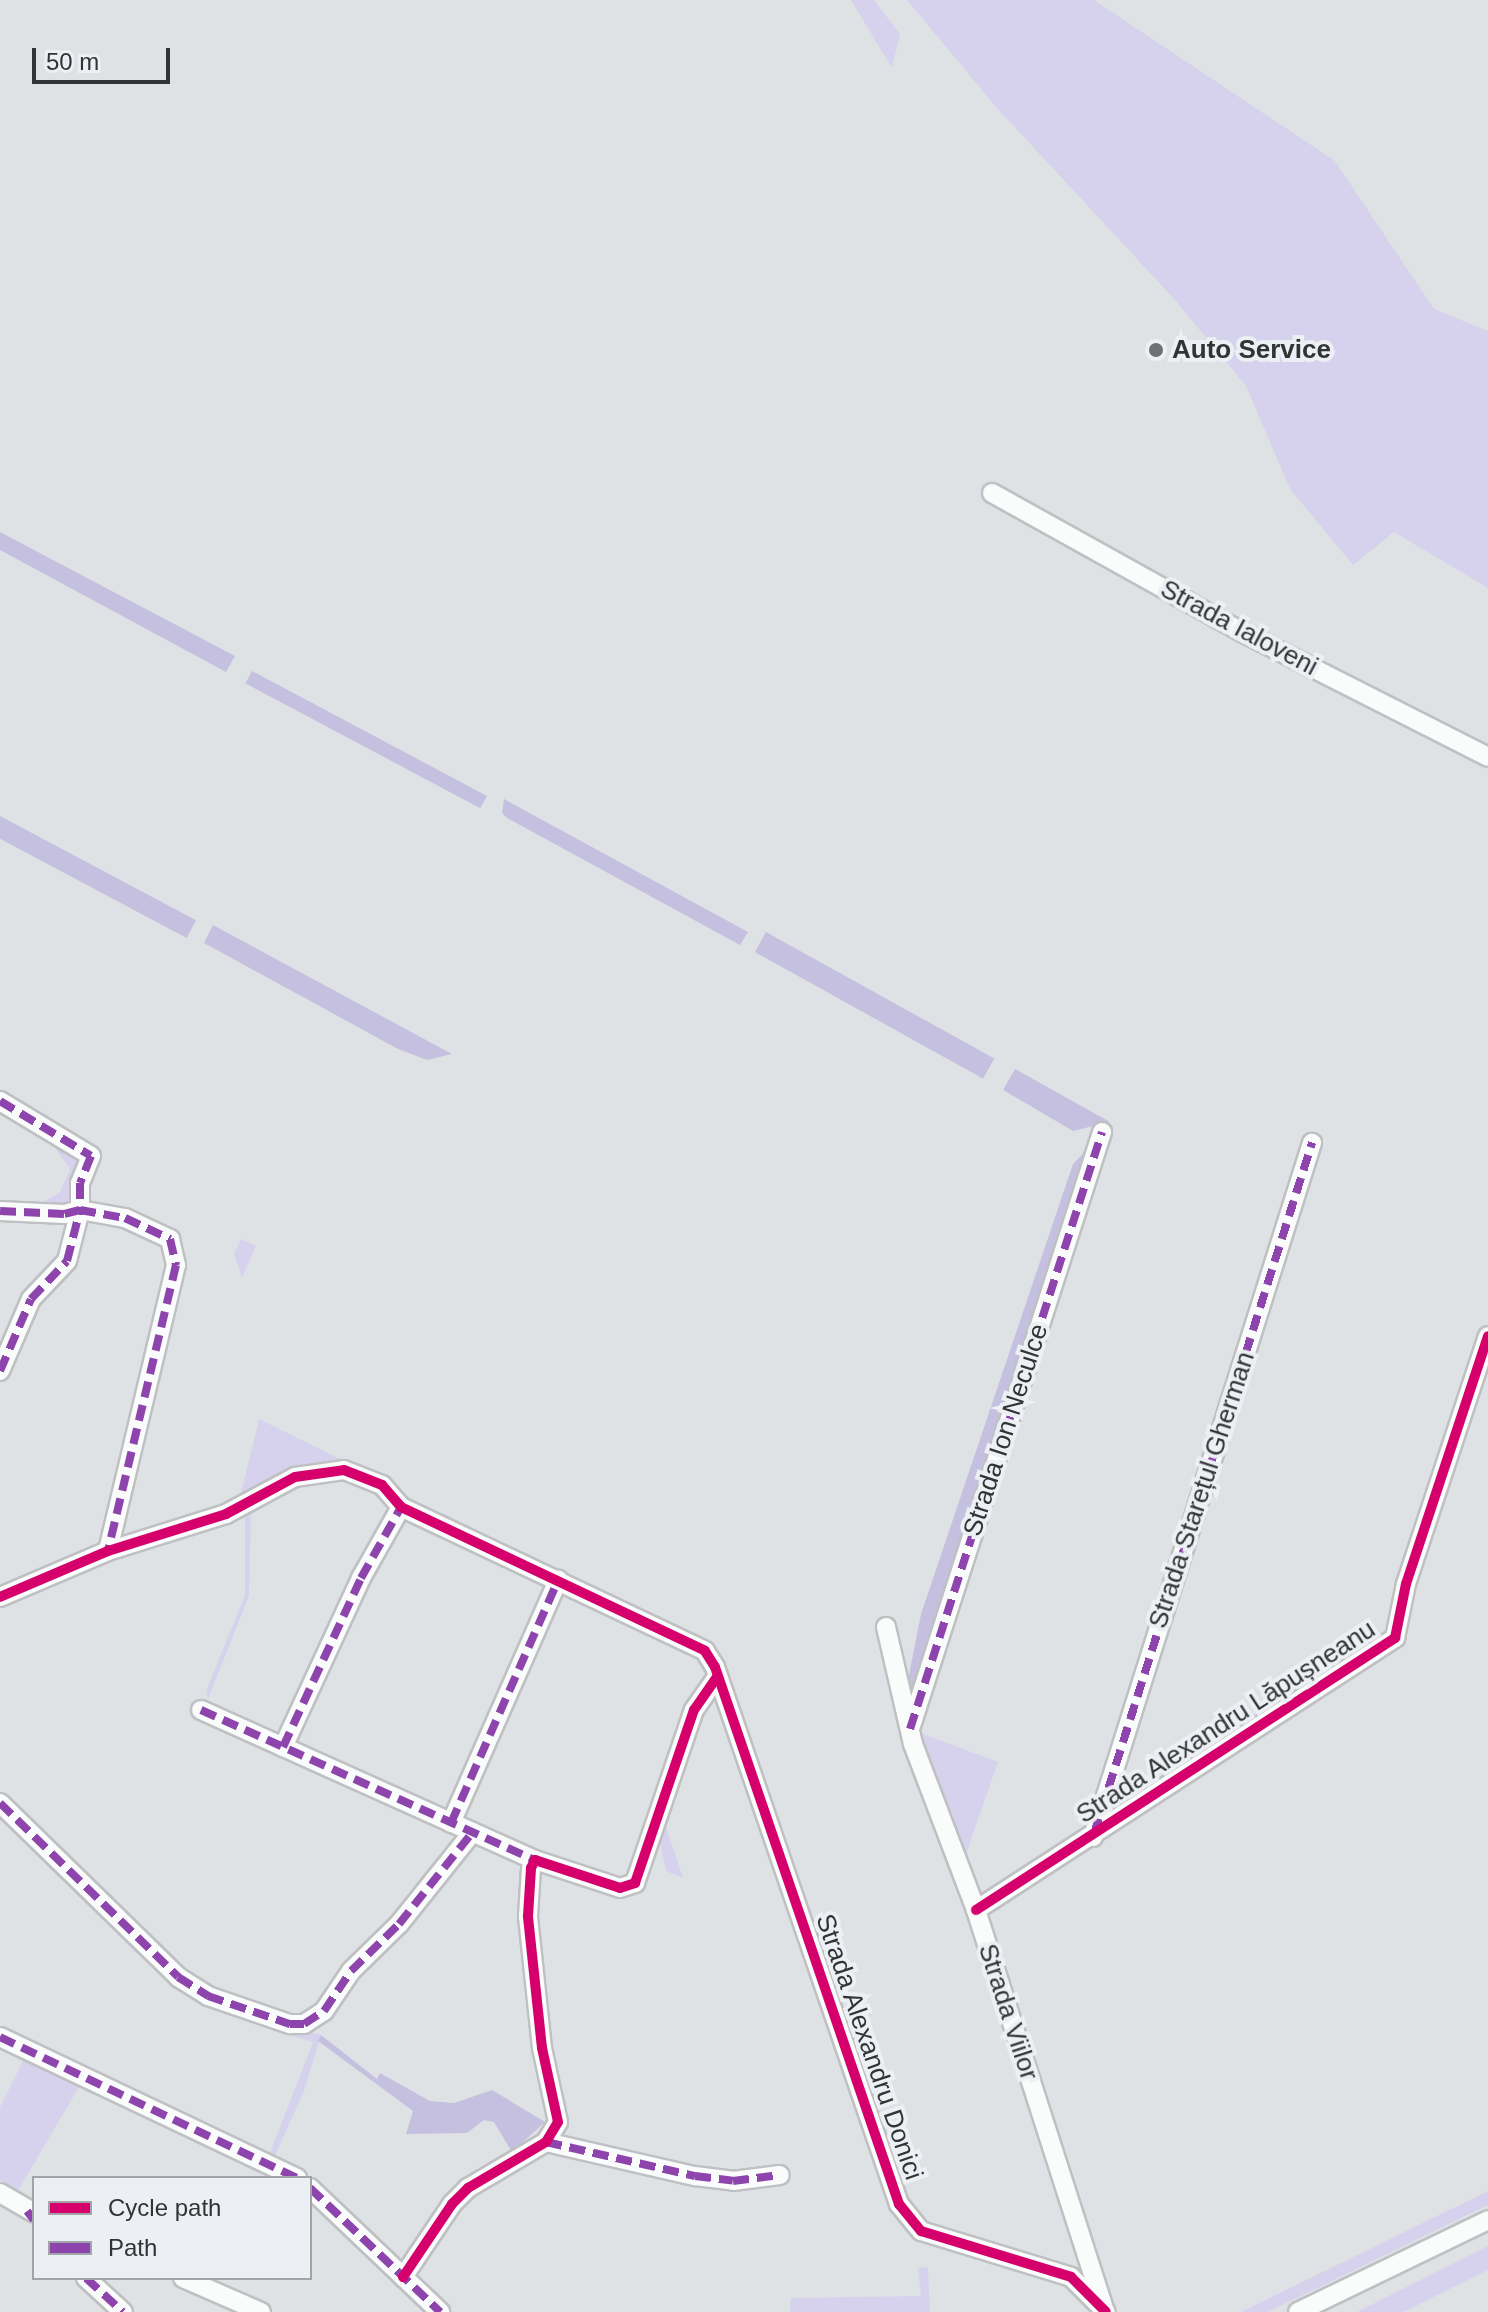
<!DOCTYPE html>
<html>
<head>
<meta charset="utf-8">
<style>
  body { margin:0 }
  #map { position:relative; width:1488px; height:2312px; overflow:hidden; background:#dfe2e4; font-family:Arial,sans-serif }
  div>[style] { position:absolute }
  .green>* { inset:0; background:#d6d2ed }
  .forest>* { inset:0; background:#c6c0e0; transform-origin:0 0 }
  .roads { filter:drop-shadow(2px 0 #bfc0c2) drop-shadow(-2px 0 #bfc0c2) drop-shadow(0 2px #bfc0c2) drop-shadow(0 -2px #bfc0c2) }
  .minor>* { height:18px; margin:-9px; padding:0 9px; transform-origin:9px; border-radius:9px; background:#fafbfb }
  .quiet>* { height:8px; margin-top:-4px; transform-origin:0; background:repeating-linear-gradient(90deg,#8e44ad 0 16px,transparent 0 24px) }
  .cycleway>* { height:10px; margin:-5px; padding:0 5px; transform-origin:5px; border-radius:5px; background:#d6006c }
  .dots>* { width:22px; height:22px; translate:-50% -50%; box-sizing:border-box; border:4px solid #eceff3; border-radius:50% }
  span { translate:-50% -50%; white-space:nowrap; text-align:center; line-height:1.15; -webkit-text-stroke:8px #eceff3; paint-order:stroke }
  .poi-label { font-size:26px; color:#323335; font-weight:700 }
  .left { translate:0 -50%; text-align:left }
  .street-label { font-size:26px; color:#323335 }
  .legend { position:absolute; left:32px; top:2176px; width:280px; height:104px; box-sizing:border-box; background:#eceff3; border:2px solid #a2a4a7; margin:0; padding:10px 14px; list-style:none; font-size:24px; color:#323335 }
  .legend li { display:flex; align-items:center; gap:16px; height:40px }
  .legend b { width:40px; border:2px solid #a2a4a7 }
  .scale { position:absolute; left:32px; top:48px; width:138px; height:36px; box-sizing:border-box; border:4px solid #323335; border-top:0; padding-left:10px; font-size:24px; line-height:28px; white-space:nowrap; color:#323335; -webkit-text-stroke:6px #eceff3; paint-order:stroke }
</style>
</head>
<body>
<div id="map">
  <div class="green">
    <div style="clip-path:polygon(851px 0,874px 0,900px 34px,892px 68px)"></div>
    <div style="clip-path:polygon(907px 0,1094px 0,1335px 161px,1434px 309px,1488px 331px,1488px 588px,1394px 532px,1353px 565px,1290px 489px,1246px 386px,1175px 300px,996px 107px)"></div>
    <div style="clip-path:polygon(48px 1138px,80px 1155px,70px 1199px,60px 1208px,38px 1205px,60px 1192px,70px 1169px)"></div>
    <div style="clip-path:polygon(241px 1239px,256px 1246px,242px 1278px,234px 1253px)"></div>
    <div style="clip-path:polygon(259px 1419px,340px 1459px,341px 1465px,321px 1465px,271px 1479px,233px 1502px,241px 1493px)"></div>
    <div style="clip-path:polygon(261px 1501px,251px 1515px,249px 1596px,208px 1699px,206px 1691px,245px 1595px,245px 1511px)"></div>
    <div style="clip-path:polygon(920px 1733px,998px 1762px,966px 1854px,920px 1741px)"></div>
    <div style="clip-path:polygon(664px 1821px,683px 1878px,666px 1871px,659px 1837px)"></div>
    <div style="clip-path:polygon(280px 2026px,321px 2035px,304px 2091px,273px 2160px,268px 2158px,313px 2042px,276px 2031px)"></div>
    <div style="clip-path:polygon(24px 2059px,80px 2085px,18px 2191px,0 2180px,0 2107px)"></div>
    <div style="clip-path:polygon(1488px 2191px,1488px 2205px,1268px 2312px,1241px 2312px)"></div>
    <div style="clip-path:polygon(1488px 2246px,1488px 2270px,1403px 2312px,1357px 2312px)"></div>
    <div style="clip-path:polygon(928px 2267px,930px 2312px,790px 2312px,791px 2298px,921px 2296px,918px 2268px)"></div>
  </div>
  <div class="forest">
    <div style="clip-path:polygon(0 532px,235px 656px,226px 672px,0 550px)"></div>
    <div style="left:252px;top:671px;width:266px;height:14px;rotate:28deg"></div>
    <div style="clip-path:polygon(504px 799px,748px 932px,740px 945px,507px 818px,502px 813px)"></div>
    <div style="left:0;top:816px;width:222px;height:20px;rotate:28deg"></div>
    <div style="clip-path:polygon(213px 925px,452px 1054px,427px 1060px,398px 1049px,204px 943px)"></div>
    <div style="left:766px;top:932px;width:261px;height:23px;rotate:29deg"></div>
    <div style="clip-path:polygon(1015px 1069px,1110px 1122px,1073px 1131px,1003px 1090px)"></div>
    <div style="clip-path:polygon(1096px 1140px,911px 1703px,907px 1685px,921px 1614px,1073px 1164px)"></div>
    <div style="clip-path:polygon(321px 2035px,377px 2079px,380px 2073px,430px 2101px,454px 2103px,492px 2090px,545px 2122px,512px 2152px,494px 2122px,484px 2120px,467px 2133px,406px 2134px,413px 2111px,318px 2041px)"></div>
  </div>
  <div class="roads">
    <div class="minor">
      <div style="left:992px;top:493px;width:286px;rotate:29.1deg"></div>
      <div style="left:1242px;top:632px;width:276px;rotate:26.9deg"></div>
      <div style="left:0;top:1101px;width:106px;rotate:31.1deg"></div>
      <div style="left:91px;top:1156px;width:29px;rotate:112deg"></div>
      <div style="left:80px;top:1183px;width:27px;rotate:90deg"></div>
      <div style="left:80px;top:1210px;width:16px;rotate:166deg"></div>
      <div style="left:64px;top:1214px;width:64px;rotate:-177.3deg"></div>
      <div style="left:0;top:1371px;width:78px;rotate:-66.7deg"></div>
      <div style="left:31px;top:1299px;width:52px;rotate:-46.5deg"></div>
      <div style="left:67px;top:1261px;width:53px;rotate:-75.7deg"></div>
      <div style="left:80px;top:1210px;width:46px;rotate:10.1deg"></div>
      <div style="left:125px;top:1218px;width:50px;rotate:25deg"></div>
      <div style="left:170px;top:1239px;width:27px;rotate:77deg"></div>
      <div style="left:176px;top:1265px;width:294px;rotate:103.4deg"></div>
      <div style="left:0;top:1597px;width:117px;rotate:-23.1deg"></div>
      <div style="left:108px;top:1551px;width:124px;rotate:-17.4deg"></div>
      <div style="left:226px;top:1514px;width:78px;rotate:-28.2deg"></div>
      <div style="left:295px;top:1477px;width:49px;rotate:-8.1deg"></div>
      <div style="left:344px;top:1470px;width:41px;rotate:21.5deg"></div>
      <div style="left:382px;top:1485px;width:29px;rotate:49deg"></div>
      <div style="left:401px;top:1507px;width:336px;rotate:25.3deg"></div>
      <div style="left:705px;top:1651px;width:19px;rotate:58deg"></div>
      <div style="left:715px;top:1667px;width:568px;rotate:71.09deg"></div>
      <div style="left:899px;top:2204px;width:35px;rotate:51deg"></div>
      <div style="left:921px;top:2231px;width:157px;rotate:17deg"></div>
      <div style="left:1071px;top:2277px;width:49px;rotate:45deg"></div>
      <div style="left:886px;top:1627px;width:120px;rotate:77deg"></div>
      <div style="left:913px;top:1744px;width:178px;rotate:69.2deg"></div>
      <div style="left:976px;top:1910px;width:416px;rotate:72.2deg"></div>
      <div style="left:201px;top:1710px;width:366px;rotate:24.2deg"></div>
      <div style="left:911px;top:1726px;width:624px;rotate:-72.17deg"></div>
      <div style="left:283px;top:1747px;width:186px;rotate:-65.2deg"></div>
      <div style="left:361px;top:1578px;width:81px;rotate:-60.6deg"></div>
      <div style="left:0;top:1803px;width:249px;rotate:44.3deg"></div>
      <div style="left:178px;top:1977px;width:36px;rotate:32deg"></div>
      <div style="left:208px;top:1996px;width:87px;rotate:18.9deg"></div>
      <div style="left:290px;top:2024px;width:14px"></div>
      <div style="left:304px;top:2024px;width:24px;rotate:-33deg"></div>
      <div style="left:324px;top:2011px;width:48px;rotate:-56deg"></div>
      <div style="left:351px;top:1971px;width:67px;rotate:-44.4deg"></div>
      <div style="left:399px;top:1924px;width:117px;rotate:-51.3deg"></div>
      <div style="left:451px;top:1823px;width:266px;rotate:-66.2deg"></div>
      <div style="left:1093px;top:1837px;width:728px;rotate:-72.49deg"></div>
      <div style="left:976px;top:1910px;width:500px;rotate:-33deg"></div>
      <div style="left:1395px;top:1638px;width:55px;rotate:-78.5deg"></div>
      <div style="left:1406px;top:1584px;width:261px;rotate:-71.7deg"></div>
      <div style="left:0;top:2037px;width:329px;rotate:25.4deg"></div>
      <div style="left:546px;top:2142px;width:153px;rotate:12.9deg"></div>
      <div style="left:695px;top:2176px;width:38px;rotate:7deg"></div>
      <div style="left:733px;top:2181px;width:47px;rotate:-7.3deg"></div>
      <div style="left:310px;top:2188px;width:180px;rotate:43.6deg"></div>
      <div style="left:0;top:2193px;width:39px;rotate:30deg"></div>
      <div style="left:403px;top:2277px;width:88px;rotate:-56.1deg"></div>
      <div style="left:452px;top:2204px;width:23px;rotate:-45deg"></div>
      <div style="left:468px;top:2188px;width:91px;rotate:-30.5deg"></div>
      <div style="left:546px;top:2142px;width:23px;rotate:-59deg"></div>
      <div style="left:558px;top:2122px;width:76px;rotate:-102.2deg"></div>
      <div style="left:542px;top:2048px;width:133px;rotate:-96.1deg"></div>
      <div style="left:528px;top:1916px;width:48px;rotate:-86.4deg"></div>
      <div style="left:531px;top:1868px;width:9px;rotate:-63deg"></div>
      <div style="left:535px;top:1860px;width:89px;rotate:18.2deg"></div>
      <div style="left:620px;top:1888px;width:16px;rotate:-18deg"></div>
      <div style="left:635px;top:1883px;width:183px;rotate:-71.2deg"></div>
      <div style="left:694px;top:1710px;width:40px;rotate:-55.1deg"></div>
      <div style="left:86px;top:2278px;width:50px;rotate:42.6deg"></div>
      <div style="left:183px;top:2278px;width:85px;rotate:23.6deg"></div>
      <div style="left:1298px;top:2312px;width:211px;rotate:-25.8deg"></div>
    </div>
  </div>
  <div class="quiet">
    <div style="left:0;top:1101px;width:106px;rotate:31.1deg"></div>
    <div style="left:91px;top:1156px;width:29px;rotate:112deg"></div>
    <div style="left:80px;top:1183px;width:27px;rotate:90deg"></div>
    <div style="left:80px;top:1210px;width:16px;rotate:166deg"></div>
    <div style="left:64px;top:1214px;width:64px;rotate:-177.3deg"></div>
    <div style="left:0;top:1371px;width:78px;rotate:-66.7deg"></div>
    <div style="left:31px;top:1299px;width:52px;rotate:-46.5deg"></div>
    <div style="left:67px;top:1261px;width:53px;rotate:-75.7deg"></div>
    <div style="left:80px;top:1210px;width:46px;rotate:10.1deg"></div>
    <div style="left:125px;top:1218px;width:50px;rotate:25deg"></div>
    <div style="left:170px;top:1239px;width:27px;rotate:77deg"></div>
    <div style="left:176px;top:1265px;width:294px;rotate:103.4deg"></div>
    <div style="left:201px;top:1710px;width:366px;rotate:24.2deg"></div>
    <div style="left:910px;top:1729px;width:627px;rotate:-72.17deg"></div>
    <div style="left:283px;top:1747px;width:186px;rotate:-65.2deg"></div>
    <div style="left:361px;top:1578px;width:81px;rotate:-60.6deg"></div>
    <div style="left:0;top:1803px;width:249px;rotate:44.3deg"></div>
    <div style="left:178px;top:1977px;width:36px;rotate:32deg"></div>
    <div style="left:208px;top:1996px;width:87px;rotate:18.9deg"></div>
    <div style="left:290px;top:2024px;width:14px"></div>
    <div style="left:304px;top:2024px;width:24px;rotate:-33deg"></div>
    <div style="left:324px;top:2011px;width:48px;rotate:-56deg"></div>
    <div style="left:351px;top:1971px;width:67px;rotate:-44.4deg"></div>
    <div style="left:399px;top:1924px;width:117px;rotate:-51.3deg"></div>
    <div style="left:451px;top:1823px;width:266px;rotate:-66.2deg"></div>
    <div style="left:1094px;top:1834px;width:725px;rotate:-72.49deg"></div>
    <div style="left:0;top:2037px;width:329px;rotate:25.4deg"></div>
    <div style="left:546px;top:2142px;width:153px;rotate:12.9deg"></div>
    <div style="left:695px;top:2176px;width:38px;rotate:7deg"></div>
    <div style="left:733px;top:2181px;width:47px;rotate:-7.3deg"></div>
    <div style="left:310px;top:2188px;width:180px;rotate:43.6deg"></div>
    <div style="left:27px;top:2211px;width:11px;rotate:52deg"></div>
    <div style="left:86px;top:2278px;width:50px;rotate:42.6deg"></div>
  </div>
  <div class="cycleway">
    <div style="left:0;top:1597px;width:117px;rotate:-23.1deg"></div>
    <div style="left:108px;top:1551px;width:124px;rotate:-17.4deg"></div>
    <div style="left:226px;top:1514px;width:78px;rotate:-28.2deg"></div>
    <div style="left:295px;top:1477px;width:49px;rotate:-8.1deg"></div>
    <div style="left:344px;top:1470px;width:41px;rotate:21.5deg"></div>
    <div style="left:382px;top:1485px;width:29px;rotate:49deg"></div>
    <div style="left:401px;top:1507px;width:336px;rotate:25.3deg"></div>
    <div style="left:705px;top:1651px;width:19px;rotate:58deg"></div>
    <div style="left:715px;top:1667px;width:568px;rotate:71.09deg"></div>
    <div style="left:899px;top:2204px;width:35px;rotate:51deg"></div>
    <div style="left:921px;top:2231px;width:157px;rotate:17deg"></div>
    <div style="left:1071px;top:2277px;width:49px;rotate:45deg"></div>
    <div style="left:976px;top:1910px;width:500px;rotate:-33deg"></div>
    <div style="left:1395px;top:1638px;width:55px;rotate:-78.5deg"></div>
    <div style="left:1406px;top:1584px;width:261px;rotate:-71.7deg"></div>
    <div style="left:403px;top:2277px;width:88px;rotate:-56.1deg"></div>
    <div style="left:452px;top:2204px;width:23px;rotate:-45deg"></div>
    <div style="left:468px;top:2188px;width:91px;rotate:-30.5deg"></div>
    <div style="left:546px;top:2142px;width:23px;rotate:-59deg"></div>
    <div style="left:558px;top:2122px;width:76px;rotate:-102.2deg"></div>
    <div style="left:542px;top:2048px;width:133px;rotate:-96.1deg"></div>
    <div style="left:528px;top:1916px;width:48px;rotate:-86.4deg"></div>
    <div style="left:531px;top:1868px;width:9px;rotate:-63deg"></div>
    <div style="left:535px;top:1860px;width:89px;rotate:18.2deg"></div>
    <div style="left:620px;top:1888px;width:16px;rotate:-18deg"></div>
    <div style="left:635px;top:1883px;width:183px;rotate:-71.2deg"></div>
    <div style="left:694px;top:1710px;width:40px;rotate:-55.1deg"></div>
  </div>
  <div class="dots">
    <div style="left:1156px;top:350px;background:#6f7072"></div>
  </div>
  <div class="poi-label">
    <span class="left" style="left:1172px;top:350px">Auto Service</span>
  </div>
  <div class="street-label">
    <span style="left:1239px;top:628px;rotate:28deg">Strada Ialoveni</span>
    <span style="left:1006px;top:1430px;rotate:-72deg">Strada Ion Neculce</span>
    <span style="left:1202px;top:1490px;rotate:-72deg">Strada Starețul Gherman</span>
    <span style="left:1226px;top:1722px;rotate:-33deg">Strada Alexandru Lăpușneanu</span>
    <span style="left:1008px;top:2012px;rotate:72deg">Strada Viilor</span>
    <span style="left:869px;top:2047px;rotate:71deg">Strada Alexandru Donici</span>
  </div>
  <ul class="legend">
  <li><b style="height:10px;background:#d6006c"></b>Cycle path</li>
  <li><b style="height:10px;background:#8e44ad"></b>Path</li>
  </ul>
  <div class="scale">50 m</div>
</div>
</body>
</html>
